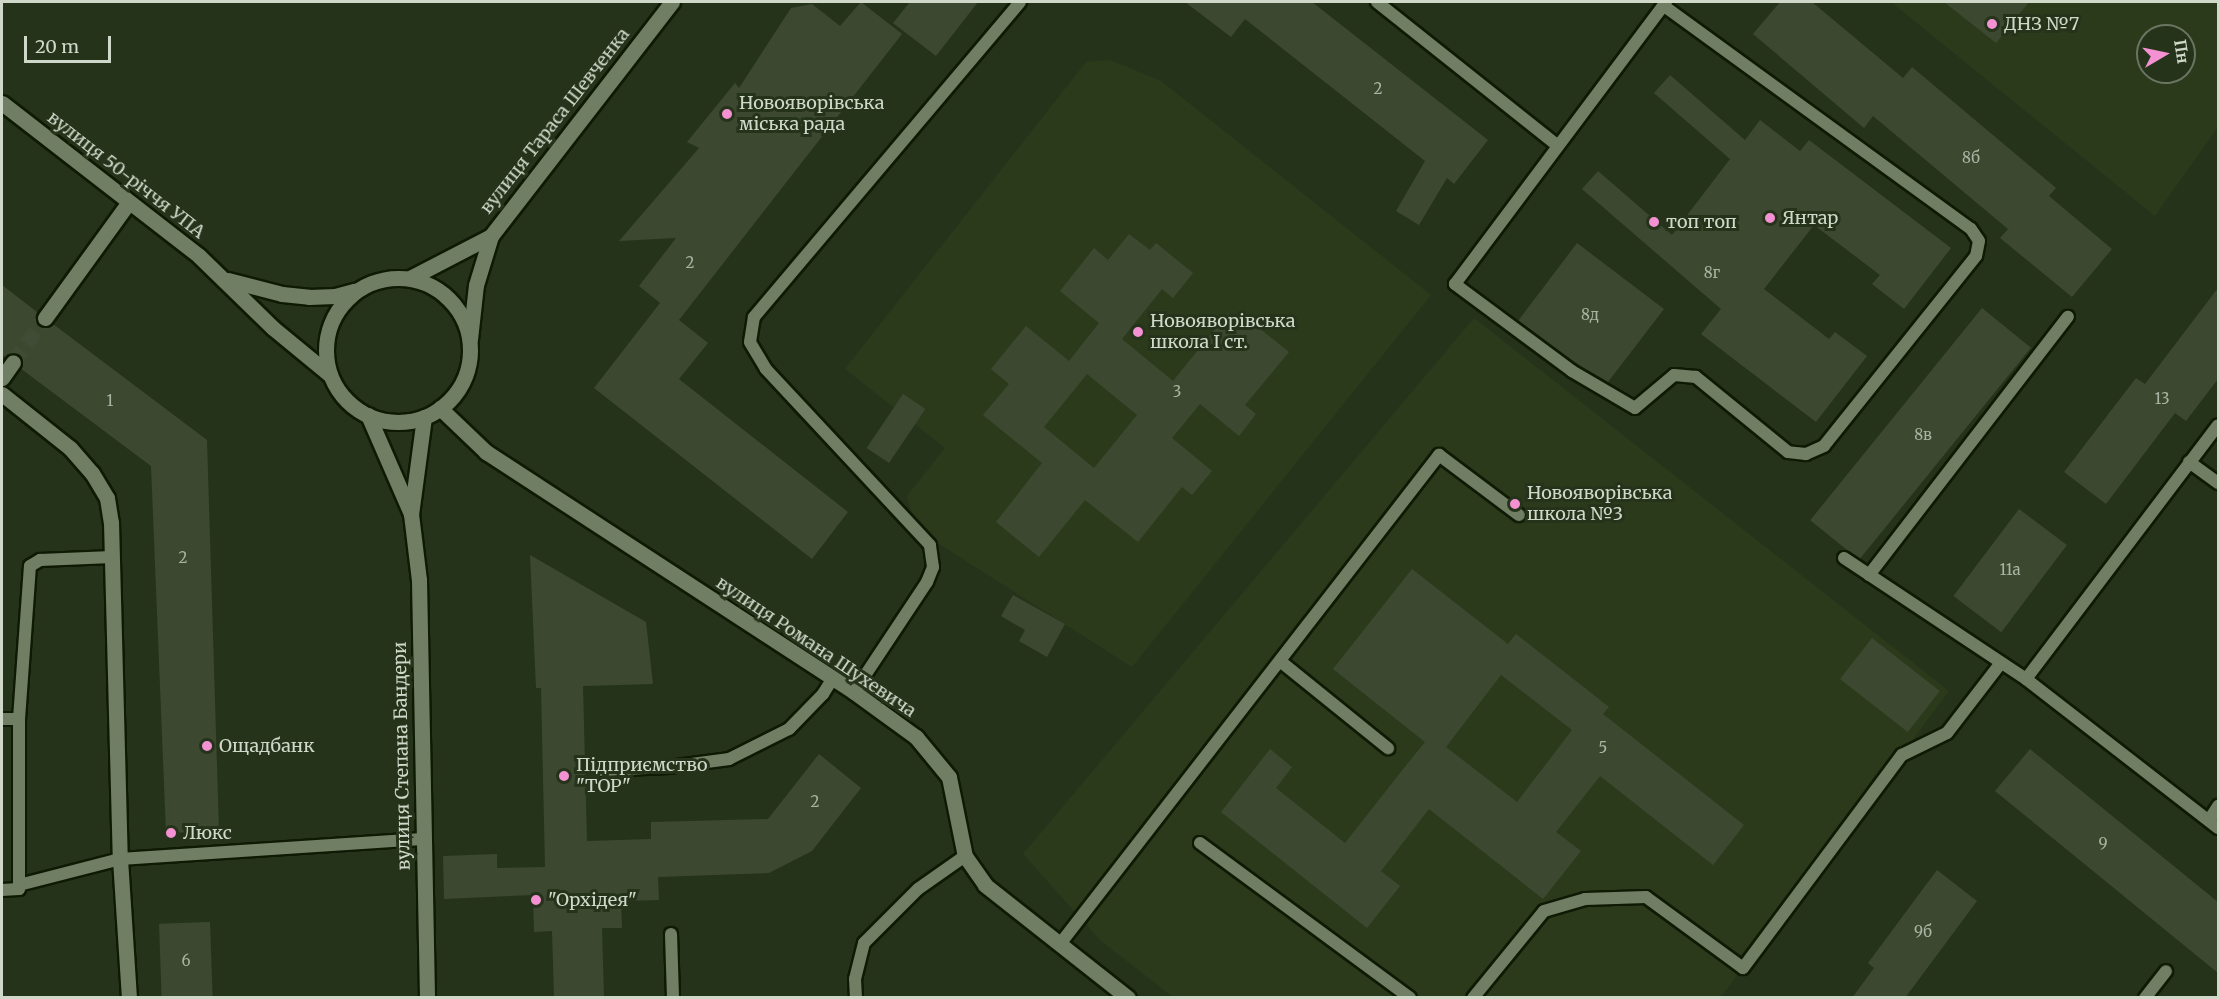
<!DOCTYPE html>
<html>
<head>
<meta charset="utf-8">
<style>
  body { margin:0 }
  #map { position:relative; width:2220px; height:999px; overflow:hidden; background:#26331b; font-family:Merriweather,serif }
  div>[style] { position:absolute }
  .built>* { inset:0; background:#2b3a1b }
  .building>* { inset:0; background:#3c4930; transform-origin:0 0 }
  .minor-tunnel>* { height:15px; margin-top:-7.5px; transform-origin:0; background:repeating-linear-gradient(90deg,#404c35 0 15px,transparent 0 23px) }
  .roads { filter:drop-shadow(2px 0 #0f1a04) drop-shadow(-2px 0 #0f1a04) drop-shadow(0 2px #0f1a04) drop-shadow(0 -2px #0f1a04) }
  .service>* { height:12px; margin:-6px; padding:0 6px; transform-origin:6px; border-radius:6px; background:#707f63 }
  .minor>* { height:15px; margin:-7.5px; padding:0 7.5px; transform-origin:7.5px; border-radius:7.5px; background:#707f63 }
  .tertiary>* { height:15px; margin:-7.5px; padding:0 7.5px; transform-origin:7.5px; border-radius:7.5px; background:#707f63 }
  .tertiary>.ring { margin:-7.5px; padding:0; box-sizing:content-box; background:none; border:15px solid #707f63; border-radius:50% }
  .dots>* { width:16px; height:16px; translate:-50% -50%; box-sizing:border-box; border:3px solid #26331b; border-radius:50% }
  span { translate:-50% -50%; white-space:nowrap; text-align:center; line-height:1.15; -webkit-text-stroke:6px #26331b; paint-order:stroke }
  .number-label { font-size:15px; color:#abb4a3 }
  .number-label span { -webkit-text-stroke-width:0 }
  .poi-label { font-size:18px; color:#d0d8c9 }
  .left { translate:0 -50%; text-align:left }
  .street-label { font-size:18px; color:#d0d8c9 }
  .frame { position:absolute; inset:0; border:3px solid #d0d8c9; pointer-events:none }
  .north { position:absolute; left:2136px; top:24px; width:60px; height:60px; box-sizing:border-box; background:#26331b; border:2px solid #6a7561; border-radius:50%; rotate:81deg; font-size:16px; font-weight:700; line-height:24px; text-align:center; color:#d0d8c9 }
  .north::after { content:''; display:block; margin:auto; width:21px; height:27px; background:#f491d3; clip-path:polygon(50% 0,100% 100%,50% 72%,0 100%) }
  .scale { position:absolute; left:24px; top:36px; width:87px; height:27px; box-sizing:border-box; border:3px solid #d0d8c9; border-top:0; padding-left:8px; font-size:18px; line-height:21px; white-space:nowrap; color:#d0d8c9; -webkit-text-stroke:4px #26331b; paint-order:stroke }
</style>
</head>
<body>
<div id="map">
  <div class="built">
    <div style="clip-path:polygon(evenodd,1891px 2px,2218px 2px,2218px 127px,2155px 216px,1891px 2px,2148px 36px,2184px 36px,2184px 72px,2148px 72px,2148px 36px)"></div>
    <div style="clip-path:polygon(1110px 60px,1161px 81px,1431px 295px,1132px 667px,916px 529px,907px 496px,945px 448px,845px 369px,1086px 62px)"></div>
    <div style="clip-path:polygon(1474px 318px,1949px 691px,1721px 997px,1173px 997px,1101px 941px,1023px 854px)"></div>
  </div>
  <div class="building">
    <div style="clip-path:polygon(861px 2px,902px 34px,679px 320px,708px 343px,679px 379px,848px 512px,812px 559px,594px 388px,660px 303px,639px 286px,676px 238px,619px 241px,699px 148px,687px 142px,735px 83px,739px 88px,791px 8px,812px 4px,840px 26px)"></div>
    <div style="clip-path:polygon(910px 2px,978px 2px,936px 56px,893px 23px)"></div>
    <div style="clip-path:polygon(1185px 2px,1312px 2px,1488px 140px,1454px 184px,1447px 178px,1419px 225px,1396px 211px,1425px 161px,1245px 19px,1231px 37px)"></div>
    <div style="clip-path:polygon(1780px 2px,1812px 2px,1903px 78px,1912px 67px,2056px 188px,2049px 196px,2112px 249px,2072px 297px,2000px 238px,2008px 229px,1873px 116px,1864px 128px,1753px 34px)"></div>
    <div style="clip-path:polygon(1944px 2px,2029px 2px,1996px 43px)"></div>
    <div style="clip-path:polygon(1670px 75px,1745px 140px,1760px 120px,1800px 151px,1809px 140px,1951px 248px,1904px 309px,1872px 284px,1880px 275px,1814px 225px,1764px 289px,1829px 339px,1835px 332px,1867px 356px,1816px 422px,1701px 334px,1721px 309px,1582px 189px,1598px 171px,1672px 235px,1730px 159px,1654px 93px)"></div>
    <div style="clip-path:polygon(evenodd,1129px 234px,1150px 250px,1156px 243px,1193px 273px,1173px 298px,1162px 289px,1122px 339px,1173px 381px,1228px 313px,1249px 330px,1254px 324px,1289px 352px,1245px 405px,1256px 414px,1239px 436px,1200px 404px,1172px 438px,1212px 471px,1192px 495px,1182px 487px,1138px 542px,1085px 500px,1039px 557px,996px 522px,1042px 463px,983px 415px,1009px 384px,991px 369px,1026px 326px,1069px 361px,1099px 323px,1060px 291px,1094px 248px,1108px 260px,1129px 234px,1087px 374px,1137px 415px,1094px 468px,1044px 427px,1087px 374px)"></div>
    <div style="clip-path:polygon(1577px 243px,1664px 309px,1608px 382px,1577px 364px,1518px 321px)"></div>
    <div style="clip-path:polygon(2px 285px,37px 312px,35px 318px,39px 326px,45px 328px,53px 324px,207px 440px,219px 831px,166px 833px,151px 466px,20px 368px,23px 362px,19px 354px,13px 352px,5px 357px,2px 354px)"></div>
    <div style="clip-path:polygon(2218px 288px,2218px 379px,2186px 421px,2175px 413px,2106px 504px,2064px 472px,2136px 378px,2145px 384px)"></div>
    <div style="left:1982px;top:308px;width:63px;height:273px;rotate:39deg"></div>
    <div style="left:903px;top:394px;width:27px;height:65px;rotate:34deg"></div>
    <div style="left:2019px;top:509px;width:60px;height:109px;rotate:37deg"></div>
    <div style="clip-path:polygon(530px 555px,646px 622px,653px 684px,583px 686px,587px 841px,651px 839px,651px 822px,768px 819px,819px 754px,861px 788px,812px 851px,769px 873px,658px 877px,659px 900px,621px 901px,622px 928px,602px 928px,604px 998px,554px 998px,552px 931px,534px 932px,533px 895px,444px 899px,443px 856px,497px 854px,497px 868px,545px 867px,541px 688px,536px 688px)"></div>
    <div style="clip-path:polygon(evenodd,1412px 569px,1508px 644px,1516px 634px,1609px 707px,1603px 714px,1744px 825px,1713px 865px,1600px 776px,1556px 832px,1581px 851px,1543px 899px,1429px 809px,1381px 871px,1400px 886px,1367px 928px,1221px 812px,1270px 749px,1292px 767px,1276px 788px,1345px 843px,1404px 768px,1425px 742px,1333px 669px,1412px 569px,1501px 675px,1572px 730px,1517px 802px,1446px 747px,1501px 675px)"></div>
    <div style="clip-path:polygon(1013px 595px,1065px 624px,1047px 657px,1019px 641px,1025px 630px,1001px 616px)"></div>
    <div style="left:1872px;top:638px;width:86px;height:52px;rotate:38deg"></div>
    <div style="clip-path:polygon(2030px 749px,2218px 902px,2218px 973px,1995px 791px)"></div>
    <div style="clip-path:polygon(1937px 870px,1977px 901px,1905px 998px,1852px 998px,1874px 968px,1868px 963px)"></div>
    <div style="left:210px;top:922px;width:76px;height:51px;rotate:88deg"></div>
  </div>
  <div class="minor-tunnel">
    <div style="left:13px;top:362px;width:54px;rotate:-54deg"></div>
  </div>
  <div class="roads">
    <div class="service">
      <div style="left:1377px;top:2px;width:231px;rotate:38.5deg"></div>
      <div style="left:1664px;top:6px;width:379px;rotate:36deg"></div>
      <div style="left:1971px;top:229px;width:14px;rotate:56deg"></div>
      <div style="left:1979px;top:241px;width:15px;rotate:101deg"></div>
      <div style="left:1976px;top:256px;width:243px;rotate:128.7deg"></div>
      <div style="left:1824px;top:446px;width:20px;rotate:156deg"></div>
      <div style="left:1806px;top:454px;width:18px;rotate:-174deg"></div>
      <div style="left:1788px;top:452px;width:119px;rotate:-140.8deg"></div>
      <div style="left:1696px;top:377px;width:22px;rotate:-175deg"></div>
      <div style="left:1674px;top:375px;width:51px;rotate:139.8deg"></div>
      <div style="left:1635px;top:408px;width:73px;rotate:-149.6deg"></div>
      <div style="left:1572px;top:371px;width:146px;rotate:-143.4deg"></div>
      <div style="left:1455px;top:284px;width:352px;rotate:-53.2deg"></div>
      <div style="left:2189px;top:462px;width:36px;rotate:36deg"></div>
      <div style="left:1844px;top:558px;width:219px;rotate:33.6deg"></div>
      <div style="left:2026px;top:679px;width:243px;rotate:37.8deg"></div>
      <div style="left:1869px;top:575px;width:326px;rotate:-52.4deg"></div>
      <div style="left:1280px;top:661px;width:139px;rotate:38.9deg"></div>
      <div style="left:2026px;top:679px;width:318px;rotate:-52.9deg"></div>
      <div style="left:854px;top:692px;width:132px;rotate:-56.4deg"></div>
      <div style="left:927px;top:582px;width:16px;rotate:-68deg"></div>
      <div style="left:933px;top:567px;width:22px;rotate:-98deg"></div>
      <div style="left:930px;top:545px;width:241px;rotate:-133deg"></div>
      <div style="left:766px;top:369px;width:31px;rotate:-121deg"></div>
      <div style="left:750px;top:342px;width:25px;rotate:-81deg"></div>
      <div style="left:754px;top:317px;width:412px;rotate:-49.8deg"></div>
      <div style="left:2px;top:719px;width:17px"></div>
      <div style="left:19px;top:719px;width:153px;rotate:-85.9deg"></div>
      <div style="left:30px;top:566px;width:12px;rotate:-31deg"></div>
      <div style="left:40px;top:560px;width:72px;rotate:-2.4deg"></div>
      <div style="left:19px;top:719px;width:166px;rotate:90deg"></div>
      <div style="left:19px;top:885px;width:104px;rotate:-14.4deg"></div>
      <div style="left:120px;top:859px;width:303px;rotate:-3.8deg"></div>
      <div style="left:602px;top:770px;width:67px;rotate:-2.6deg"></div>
      <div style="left:669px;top:767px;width:61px;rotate:-7.6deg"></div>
      <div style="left:729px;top:759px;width:67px;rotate:-26.6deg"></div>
      <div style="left:789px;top:729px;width:49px;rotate:-45.8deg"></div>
      <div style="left:823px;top:694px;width:19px;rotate:-58deg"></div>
      <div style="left:2209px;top:820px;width:17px;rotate:-57deg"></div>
      <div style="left:1200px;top:843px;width:261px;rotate:36.4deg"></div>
      <div style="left:2px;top:890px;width:17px;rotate:-3deg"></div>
      <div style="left:19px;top:889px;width:4px;rotate:-90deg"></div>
      <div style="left:671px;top:934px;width:64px;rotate:88.2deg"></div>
      <div style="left:1060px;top:944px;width:619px;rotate:-52.22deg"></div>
      <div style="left:1439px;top:455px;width:100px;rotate:36.9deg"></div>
      <div style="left:856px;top:998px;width:19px;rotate:-93deg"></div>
      <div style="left:855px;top:979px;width:37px;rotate:-76deg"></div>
      <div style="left:864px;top:943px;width:76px;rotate:-45deg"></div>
      <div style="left:918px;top:889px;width:57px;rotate:-35.1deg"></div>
      <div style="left:1473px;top:998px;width:112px;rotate:-50.8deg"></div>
      <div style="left:1544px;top:911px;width:43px;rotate:-16.3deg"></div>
      <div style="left:1585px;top:899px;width:61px;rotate:-1.9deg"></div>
      <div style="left:1646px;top:897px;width:120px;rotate:36.2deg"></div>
      <div style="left:1743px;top:968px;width:266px;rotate:-53.3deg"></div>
      <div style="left:1902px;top:755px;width:50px;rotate:-26.1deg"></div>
      <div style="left:1947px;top:733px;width:88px;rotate:-52.4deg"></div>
      <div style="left:2145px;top:998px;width:34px;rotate:-52deg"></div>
    </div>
    <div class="minor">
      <div style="left:45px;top:318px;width:143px;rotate:-54.1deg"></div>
      <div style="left:2px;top:378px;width:19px;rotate:-55deg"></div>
      <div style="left:2px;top:394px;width:87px;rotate:38.5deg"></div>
      <div style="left:70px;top:448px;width:33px;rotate:49deg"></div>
      <div style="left:92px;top:473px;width:29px;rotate:59deg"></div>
      <div style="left:107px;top:498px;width:24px;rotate:81deg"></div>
      <div style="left:111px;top:522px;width:337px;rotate:88.5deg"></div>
      <div style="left:120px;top:859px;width:139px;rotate:86.3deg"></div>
      <div style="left:440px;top:408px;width:64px;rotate:43.7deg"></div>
      <div style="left:486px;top:452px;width:439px;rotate:33.1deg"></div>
      <div style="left:854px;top:692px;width:77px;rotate:36deg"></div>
      <div style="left:916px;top:737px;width:52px;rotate:50.5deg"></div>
      <div style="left:949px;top:777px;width:81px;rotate:78.6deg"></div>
      <div style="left:965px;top:856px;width:35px;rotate:55deg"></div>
      <div style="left:985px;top:885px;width:182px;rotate:38.3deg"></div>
    </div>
    <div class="tertiary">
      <div style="left:2px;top:103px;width:249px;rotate:37.8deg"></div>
      <div style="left:199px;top:256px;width:103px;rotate:44.2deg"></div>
      <div style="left:273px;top:328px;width:74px;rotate:39.5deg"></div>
      <div style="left:410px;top:278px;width:91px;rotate:-27.4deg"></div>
      <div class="ring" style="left:326px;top:278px;width:129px;height:129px"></div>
      <div style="left:228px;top:280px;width:56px;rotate:14.5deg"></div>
      <div style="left:282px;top:294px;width:27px;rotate:6deg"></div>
      <div style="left:309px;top:297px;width:26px;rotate:-2deg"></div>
      <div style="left:335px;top:296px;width:20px;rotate:-15deg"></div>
      <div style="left:470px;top:339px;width:54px;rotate:-83.7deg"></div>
      <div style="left:476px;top:285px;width:51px;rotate:-73deg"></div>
      <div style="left:491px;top:236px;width:296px;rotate:-52.3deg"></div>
      <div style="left:368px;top:415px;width:108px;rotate:66.5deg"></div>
      <div style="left:424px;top:417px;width:98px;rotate:97.6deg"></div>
      <div style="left:411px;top:514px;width:66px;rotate:83.1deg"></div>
      <div style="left:419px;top:580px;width:418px;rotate:88.9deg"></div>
    </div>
  </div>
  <div class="dots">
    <div style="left:1992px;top:24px;background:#f491d3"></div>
    <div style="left:727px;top:114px;background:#f491d3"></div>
    <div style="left:1770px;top:218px;background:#f491d3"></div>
    <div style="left:1654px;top:222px;background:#f491d3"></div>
    <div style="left:1138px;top:332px;background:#f491d3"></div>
    <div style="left:1515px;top:504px;background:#f491d3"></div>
    <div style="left:207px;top:746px;background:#f491d3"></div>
    <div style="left:564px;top:776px;background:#f491d3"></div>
    <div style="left:171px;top:833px;background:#f491d3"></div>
    <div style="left:536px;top:900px;background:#f491d3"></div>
  </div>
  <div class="number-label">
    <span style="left:1378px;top:89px">2</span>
    <span style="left:1971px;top:158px">8б</span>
    <span style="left:690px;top:263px">2</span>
    <span style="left:1712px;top:273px">8г</span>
    <span style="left:1590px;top:315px">8д</span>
    <span style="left:1177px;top:392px">3</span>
    <span style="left:2162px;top:399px">13</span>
    <span style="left:110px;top:401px">1</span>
    <span style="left:1923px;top:435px">8в</span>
    <span style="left:183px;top:558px">2</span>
    <span style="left:2010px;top:570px">11а</span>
    <span style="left:1603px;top:748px">5</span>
    <span style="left:815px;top:802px">2</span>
    <span style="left:2103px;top:844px">9</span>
    <span style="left:1923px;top:932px">9б</span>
    <span style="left:186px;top:961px">6</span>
  </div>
  <div class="poi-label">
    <span class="left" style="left:2004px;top:24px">ДНЗ №7</span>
    <span class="left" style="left:739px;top:114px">Новояворівська<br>міська рада</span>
    <span class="left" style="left:1782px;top:218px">Янтар</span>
    <span class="left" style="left:1666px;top:222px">топ топ</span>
    <span class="left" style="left:1150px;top:332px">Новояворівська<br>школа І ст.</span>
    <span class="left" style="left:1527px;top:504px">Новояворівська<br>школа №3</span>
    <span class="left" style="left:219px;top:746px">Ощадбанк</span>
    <span class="left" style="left:576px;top:776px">Підприємство<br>"ТОР"</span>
    <span class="left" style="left:183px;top:833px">Люкс</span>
    <span class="left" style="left:548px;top:900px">"Орхідея"</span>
  </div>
  <div class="street-label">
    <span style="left:555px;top:121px;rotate:-52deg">вулиця Тараса Шевченка</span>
    <span style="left:126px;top:175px;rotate:38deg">вулиця 50-річчя УПА</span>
    <span style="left:816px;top:647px;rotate:34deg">вулиця Романа Шухевича</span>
    <span style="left:402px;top:756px;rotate:-91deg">вулиця Степана Бандери</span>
  </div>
  <div class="frame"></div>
  <div class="north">Пн</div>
  <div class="scale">20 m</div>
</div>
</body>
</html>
